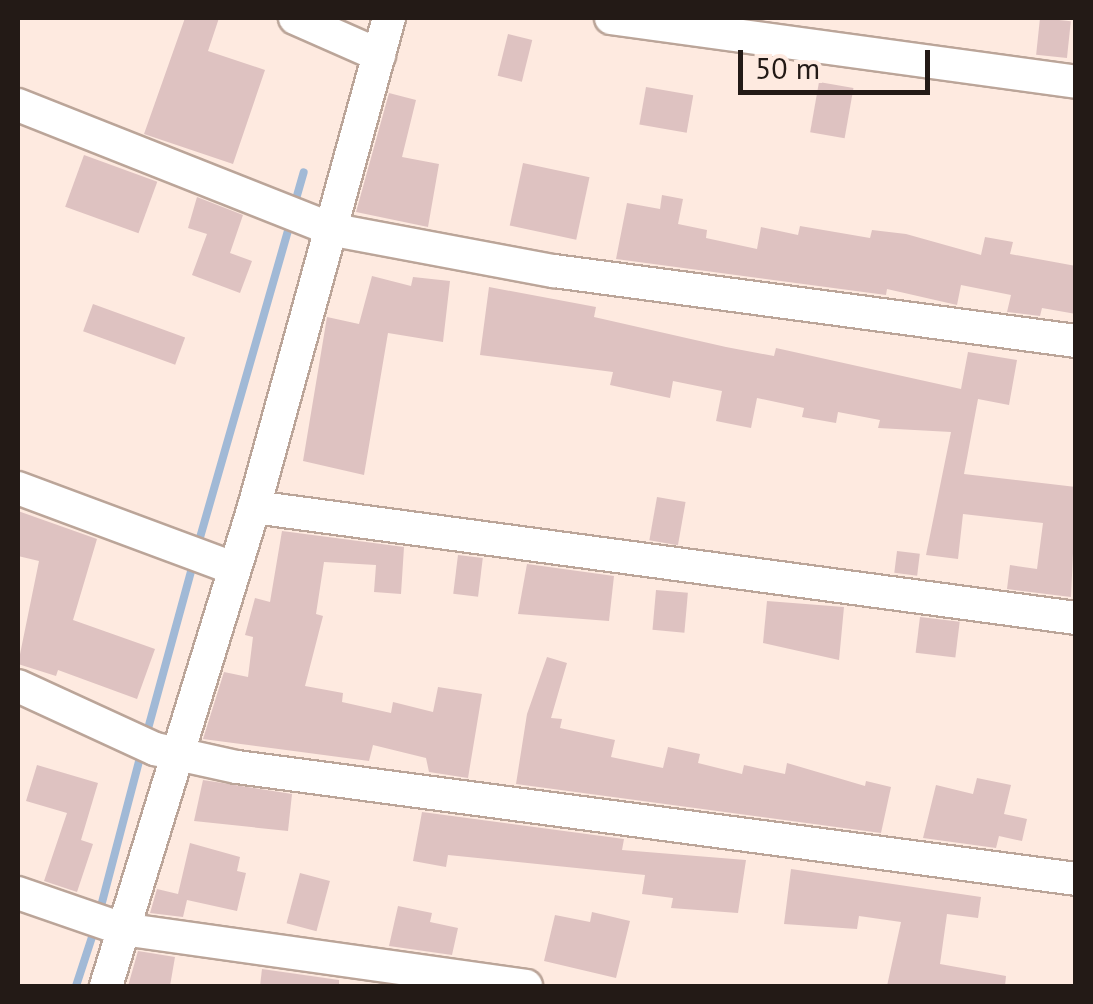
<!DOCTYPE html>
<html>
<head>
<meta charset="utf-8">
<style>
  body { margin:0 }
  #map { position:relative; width:1093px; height:1004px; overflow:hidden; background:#feeae0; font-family:"PT Sans",sans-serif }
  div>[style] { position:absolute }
  .stream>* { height:8px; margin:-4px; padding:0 4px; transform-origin:4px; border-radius:4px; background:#a1b9d6 }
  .building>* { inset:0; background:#dec2c1; transform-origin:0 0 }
  .roads { filter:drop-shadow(2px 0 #bba599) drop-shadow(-2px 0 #bba599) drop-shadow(0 2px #bba599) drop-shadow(0 -2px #bba599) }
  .minor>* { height:32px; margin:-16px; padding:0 16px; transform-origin:16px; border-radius:16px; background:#fff }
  span { translate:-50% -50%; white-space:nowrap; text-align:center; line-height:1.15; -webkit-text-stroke:10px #feeae0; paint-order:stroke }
  .frame { position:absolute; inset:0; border:20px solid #231a16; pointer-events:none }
  .scale { position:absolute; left:738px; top:50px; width:192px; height:45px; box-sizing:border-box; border:5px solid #231a16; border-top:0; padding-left:12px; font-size:30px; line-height:35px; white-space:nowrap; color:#231a16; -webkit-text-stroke:8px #feeae0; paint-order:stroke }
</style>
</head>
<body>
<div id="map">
  <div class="stream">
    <div style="left:294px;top:206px;width:35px;rotate:-74deg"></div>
    <div style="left:197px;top:548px;width:341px;rotate:-74deg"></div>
    <div style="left:146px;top:736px;width:181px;rotate:-74.7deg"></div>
    <div style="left:100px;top:910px;width:161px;rotate:-75.3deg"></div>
    <div style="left:76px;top:986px;width:61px;rotate:-71.9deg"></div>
  </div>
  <div class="building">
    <div style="clip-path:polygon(185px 18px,219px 18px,208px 51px,265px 70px,233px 164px,144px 134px)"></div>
    <div style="left:1040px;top:18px;width:31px;height:37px;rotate:6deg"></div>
    <div style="left:508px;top:34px;width:25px;height:43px;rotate:14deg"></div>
    <div style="left:819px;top:82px;width:35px;height:51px;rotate:10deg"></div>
    <div style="left:646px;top:87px;width:48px;height:38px;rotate:10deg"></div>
    <div style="clip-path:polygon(389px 93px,416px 100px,402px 157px,439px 164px,428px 227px,356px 212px)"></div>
    <div style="left:84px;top:155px;width:78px;height:55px;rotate:20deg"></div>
    <div style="left:523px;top:163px;width:68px;height:64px;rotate:12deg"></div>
    <div style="clip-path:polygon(662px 195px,683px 199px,678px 224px,707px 230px,706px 238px,757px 249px,761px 227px,798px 235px,800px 226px,870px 238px,872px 230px,906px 234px,981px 255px,985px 237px,1013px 242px,1010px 254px,1076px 266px,1076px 314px,1042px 308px,1040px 316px,1007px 312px,1011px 295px,961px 285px,957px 305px,887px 289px,886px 295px,616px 259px,627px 203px,660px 209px)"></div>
    <div style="clip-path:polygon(197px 197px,243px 215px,230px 253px,252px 261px,240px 293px,192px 275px,207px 234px,188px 228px)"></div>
    <div style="clip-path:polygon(372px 276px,411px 286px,413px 277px,450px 281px,443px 342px,388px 333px,364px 475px,303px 461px,327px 317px,359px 324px)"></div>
    <div style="clip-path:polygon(489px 287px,596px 307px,594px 317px,726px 347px,774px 356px,776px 348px,961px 389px,968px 352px,1017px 360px,1009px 405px,978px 399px,964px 474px,1076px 487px,1071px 597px,1007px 589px,1010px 565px,1037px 569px,1043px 523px,963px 514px,958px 559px,926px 555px,951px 432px,878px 428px,880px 420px,838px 412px,836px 423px,802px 417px,804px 408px,757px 398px,751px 428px,716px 421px,722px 391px,673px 381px,670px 398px,610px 385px,613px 372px,480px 355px)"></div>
    <div style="left:93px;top:304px;width:98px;height:29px;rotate:20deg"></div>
    <div style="left:657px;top:497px;width:29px;height:44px;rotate:10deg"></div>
    <div style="clip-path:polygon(18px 511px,97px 539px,73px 620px,155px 649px,137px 699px,58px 670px,56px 676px,18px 664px,39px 561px,18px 556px)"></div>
    <div style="clip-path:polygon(282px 531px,404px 547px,401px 594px,374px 592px,376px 565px,324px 562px,316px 614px,323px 616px,305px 686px,343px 693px,342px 702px,391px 713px,393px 702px,433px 712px,438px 687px,482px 694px,468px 778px,429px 772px,426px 758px,373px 745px,369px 761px,203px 739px,224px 672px,248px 677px,253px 637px,245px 635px,255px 598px,270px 602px)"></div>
    <div style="left:897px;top:551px;width:23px;height:22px;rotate:7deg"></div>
    <div style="left:458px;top:555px;width:25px;height:39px;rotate:7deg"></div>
    <div style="clip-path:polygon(527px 564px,614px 576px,609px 621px,518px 614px)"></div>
    <div style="left:656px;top:590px;width:32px;height:40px;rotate:5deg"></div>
    <div style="clip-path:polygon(767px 601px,844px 607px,839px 660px,763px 643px)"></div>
    <div style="left:920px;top:617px;width:40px;height:36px;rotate:7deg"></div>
    <div style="clip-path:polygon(547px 657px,567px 663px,551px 718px,562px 719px,560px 728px,615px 740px,611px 757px,663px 768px,668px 747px,700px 754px,698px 763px,742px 774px,744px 765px,785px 774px,787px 763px,865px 786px,866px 781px,891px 787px,881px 833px,516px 784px,527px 714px)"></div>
    <div style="clip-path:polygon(37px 765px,98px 783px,81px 840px,93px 844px,77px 892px,44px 881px,67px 813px,26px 801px)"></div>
    <div style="clip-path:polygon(977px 778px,1011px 785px,1004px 814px,1027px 819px,1022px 841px,999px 836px,996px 848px,923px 838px,936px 785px,973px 794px)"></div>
    <div style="clip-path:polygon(203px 780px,292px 794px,288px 831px,194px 821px)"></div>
    <div style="clip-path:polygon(422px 812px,624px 839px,622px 850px,746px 860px,738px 913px,671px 908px,673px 898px,642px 894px,645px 875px,448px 855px,446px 867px,413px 861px)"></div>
    <div style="clip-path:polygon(190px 843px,240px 857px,237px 871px,246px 873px,237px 911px,187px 900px,183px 917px,150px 913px,157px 889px,178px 894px)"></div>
    <div style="clip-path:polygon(791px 869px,981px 897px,978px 918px,947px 914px,940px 964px,1006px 976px,1005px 986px,887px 986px,901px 922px,859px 916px,857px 929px,784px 924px)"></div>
    <div style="left:300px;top:873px;width:31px;height:52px;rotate:15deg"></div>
    <div style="clip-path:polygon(398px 906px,432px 913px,430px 922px,458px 928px,452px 955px,389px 946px)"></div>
    <div style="clip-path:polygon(592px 912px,630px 921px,616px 978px,544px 961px,555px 915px,590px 922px)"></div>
    <div style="clip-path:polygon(138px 951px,175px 957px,170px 986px,128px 986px)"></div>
    <div style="clip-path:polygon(262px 969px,339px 980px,339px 986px,260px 986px)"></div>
  </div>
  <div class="roads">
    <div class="minor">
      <div style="left:295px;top:18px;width:92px;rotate:23.8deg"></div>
      <div style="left:611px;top:18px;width:469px;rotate:7.8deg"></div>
      <div style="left:18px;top:105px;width:340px;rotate:21.6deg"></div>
      <div style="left:334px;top:230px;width:224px;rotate:10.6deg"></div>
      <div style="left:554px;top:271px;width:527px;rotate:7.64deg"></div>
      <div style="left:18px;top:488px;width:229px;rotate:20.4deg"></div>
      <div style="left:254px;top:507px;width:829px;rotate:7.69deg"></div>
      <div style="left:18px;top:686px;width:151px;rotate:24.7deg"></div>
      <div style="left:155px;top:749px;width:84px;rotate:12.4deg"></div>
      <div style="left:237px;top:767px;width:846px;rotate:7.6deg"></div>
      <div style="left:18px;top:893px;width:110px;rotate:19.1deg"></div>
      <div style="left:122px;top:929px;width:408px;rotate:8deg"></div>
      <div style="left:106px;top:986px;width:501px;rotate:-72.83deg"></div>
      <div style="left:254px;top:507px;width:507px;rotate:-74.57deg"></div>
    </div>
  </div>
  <div class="frame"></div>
  <div class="scale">50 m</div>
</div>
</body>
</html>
